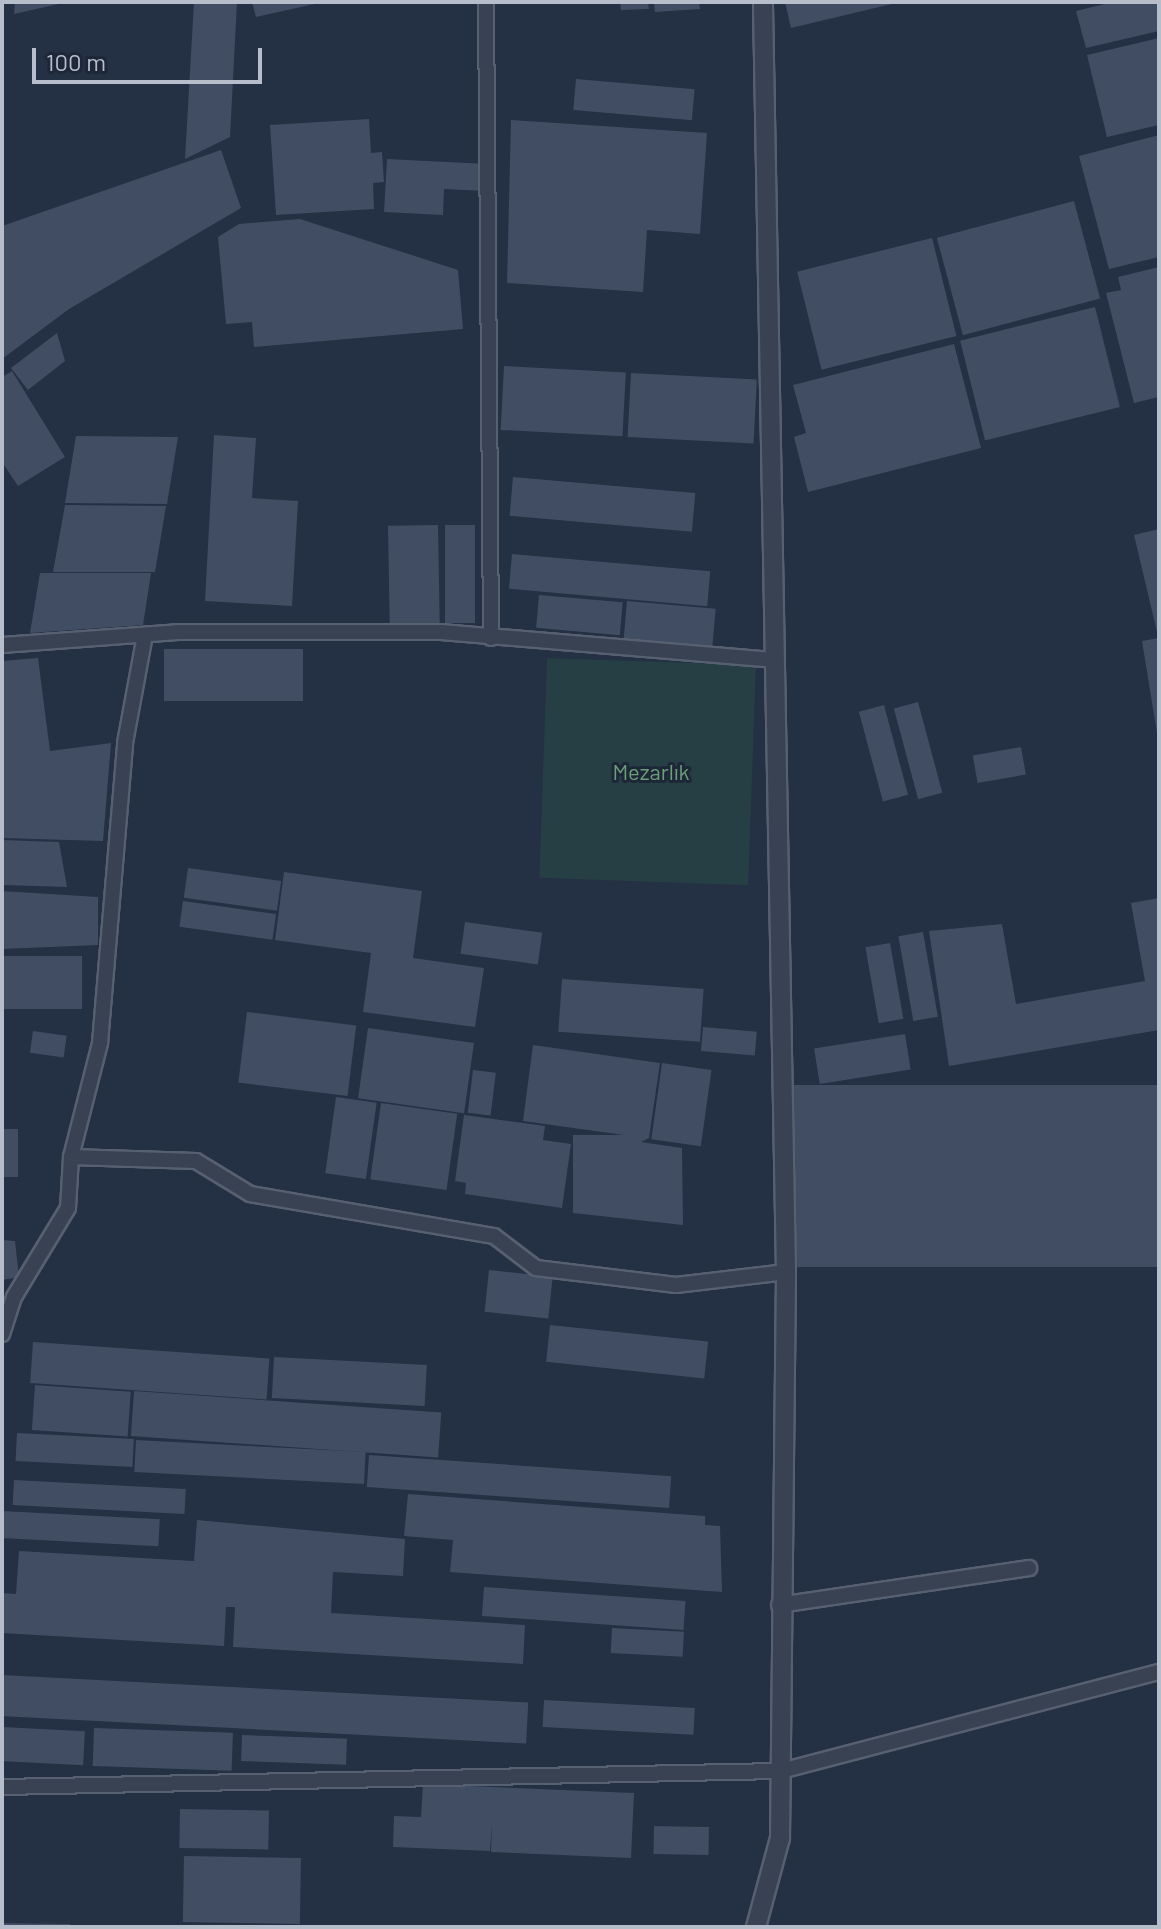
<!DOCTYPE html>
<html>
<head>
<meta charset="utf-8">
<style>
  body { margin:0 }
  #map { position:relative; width:1161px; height:1929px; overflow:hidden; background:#243043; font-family:Barlow,sans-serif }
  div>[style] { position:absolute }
  .green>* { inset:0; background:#263f44; transform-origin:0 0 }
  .building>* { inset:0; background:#404d63; transform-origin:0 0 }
  .roads { filter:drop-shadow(2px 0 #576070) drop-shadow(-2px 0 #576070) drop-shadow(0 2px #576070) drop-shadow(0 -2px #576070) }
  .minor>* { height:14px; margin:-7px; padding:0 7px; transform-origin:7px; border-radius:7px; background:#394253 }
  .tertiary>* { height:18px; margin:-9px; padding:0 9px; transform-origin:9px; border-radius:9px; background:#394253 }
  span { translate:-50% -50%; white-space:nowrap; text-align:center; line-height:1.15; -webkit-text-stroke:6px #1e2738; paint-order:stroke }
  .park-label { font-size:22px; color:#6b9f79 }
  .frame { position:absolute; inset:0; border:4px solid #b6becc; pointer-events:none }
  .scale { position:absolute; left:32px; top:48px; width:230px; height:36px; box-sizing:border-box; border:4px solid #b6becc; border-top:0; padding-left:10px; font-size:24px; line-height:28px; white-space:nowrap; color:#b6becc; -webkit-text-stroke:6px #1e2738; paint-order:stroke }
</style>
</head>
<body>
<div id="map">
  <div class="green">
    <div style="left:547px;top:658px;width:209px;height:220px;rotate:2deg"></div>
  </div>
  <div class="building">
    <div style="clip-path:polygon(15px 2px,63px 2px,63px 3px,14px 14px)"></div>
    <div style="clip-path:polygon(194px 2px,237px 2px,230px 137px,185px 159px)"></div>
    <div style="clip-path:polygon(252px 2px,319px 2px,319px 3px,256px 17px)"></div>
    <div style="clip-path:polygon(620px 2px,648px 2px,649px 9px,621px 10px)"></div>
    <div style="clip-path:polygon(654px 2px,699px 2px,700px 9px,655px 12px)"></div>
    <div style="clip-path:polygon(785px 2px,896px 2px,896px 3px,791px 28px)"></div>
    <div style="clip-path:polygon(1113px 2px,1159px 2px,1159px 31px,1086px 48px,1076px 11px)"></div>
    <div style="clip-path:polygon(1159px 38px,1159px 125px,1107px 137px,1087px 55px)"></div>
    <div style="left:576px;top:79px;width:119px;height:31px;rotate:5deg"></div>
    <div style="clip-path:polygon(369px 119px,371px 153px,382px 152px,384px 182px,373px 183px,374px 209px,276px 215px,270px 125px)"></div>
    <div style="clip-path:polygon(511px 120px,707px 133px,700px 234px,647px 230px,643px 292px,507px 283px)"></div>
    <div style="clip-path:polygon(1159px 135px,1159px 257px,1109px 269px,1079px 156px)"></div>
    <div style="clip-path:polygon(221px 150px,241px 208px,69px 309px,2px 359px,2px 226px)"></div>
    <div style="clip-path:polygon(387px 159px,487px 164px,486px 191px,444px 189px,443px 215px,384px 212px)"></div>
    <div style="left:1074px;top:201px;width:101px;height:142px;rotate:75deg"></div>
    <div style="clip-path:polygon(300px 219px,458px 270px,463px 329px,254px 347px,252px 322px,226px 324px,218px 237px,239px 224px)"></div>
    <div style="left:932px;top:238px;width:101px;height:139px;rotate:76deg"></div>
    <div style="clip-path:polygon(1159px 267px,1159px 397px,1134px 403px,1106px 293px,1121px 290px,1118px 277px)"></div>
    <div style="left:1095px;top:307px;width:103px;height:139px;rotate:76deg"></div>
    <div style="clip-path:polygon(57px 333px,65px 361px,28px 390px,11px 368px)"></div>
    <div style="clip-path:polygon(954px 344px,981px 448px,808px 492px,794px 437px,806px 433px,793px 385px)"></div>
    <div style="left:504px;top:366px;width:122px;height:64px;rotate:3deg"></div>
    <div style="clip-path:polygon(12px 371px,65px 457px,18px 486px,2px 462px,2px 377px)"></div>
    <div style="left:631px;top:373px;width:126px;height:64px;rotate:3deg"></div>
    <div style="clip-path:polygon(214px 435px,256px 438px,252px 498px,298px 501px,292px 606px,205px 601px)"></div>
    <div style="clip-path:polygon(76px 436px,178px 437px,167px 504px,65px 503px)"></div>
    <div style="left:513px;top:477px;width:183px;height:39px;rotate:5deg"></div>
    <div style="clip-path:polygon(65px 505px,166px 506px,155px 572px,53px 572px)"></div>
    <div style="left:438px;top:525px;width:98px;height:50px;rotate:89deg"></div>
    <div style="left:445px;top:525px;width:30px;height:98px"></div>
    <div style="clip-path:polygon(1159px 529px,1159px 636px,1158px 636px,1134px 535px)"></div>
    <div style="left:512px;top:554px;width:199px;height:35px;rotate:5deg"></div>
    <div style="clip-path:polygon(40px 573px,151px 573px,143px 625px,30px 633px)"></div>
    <div style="left:539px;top:595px;width:84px;height:33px;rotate:5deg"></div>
    <div style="left:627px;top:601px;width:89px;height:42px;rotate:5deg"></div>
    <div style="clip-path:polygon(1159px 638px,1159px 733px,1157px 733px,1142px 641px)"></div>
    <div style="left:164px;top:649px;width:139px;height:52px"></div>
    <div style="clip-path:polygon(38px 658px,50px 751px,111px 743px,103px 841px,2px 838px,2px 661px)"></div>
    <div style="left:918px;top:702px;width:94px;height:25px;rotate:75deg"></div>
    <div style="left:884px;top:705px;width:93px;height:26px;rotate:75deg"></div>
    <div style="left:1021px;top:747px;width:28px;height:49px;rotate:80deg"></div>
    <div style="clip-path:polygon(2px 840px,59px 842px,67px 887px,2px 885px)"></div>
    <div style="left:188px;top:868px;width:94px;height:30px;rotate:8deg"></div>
    <div style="clip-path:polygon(284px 872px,422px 891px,413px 958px,484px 968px,475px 1027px,363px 1012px,371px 953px,275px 940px)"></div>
    <div style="clip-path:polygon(2px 891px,98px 897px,98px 945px,2px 949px)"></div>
    <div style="clip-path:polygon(1159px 898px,1159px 1030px,949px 1066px,929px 931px,1002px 924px,1016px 1004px,1145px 981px,1131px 903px)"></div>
    <div style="left:183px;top:901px;width:94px;height:26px;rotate:8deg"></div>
    <div style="left:465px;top:922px;width:78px;height:32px;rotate:8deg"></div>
    <div style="left:923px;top:932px;width:86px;height:25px;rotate:80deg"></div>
    <div style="left:890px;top:943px;width:77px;height:25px;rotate:80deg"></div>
    <div style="left:2px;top:956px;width:80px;height:53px"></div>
    <div style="left:562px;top:979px;width:142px;height:53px;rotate:4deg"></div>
    <div style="left:247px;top:1012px;width:110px;height:71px;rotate:7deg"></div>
    <div style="left:703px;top:1027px;width:54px;height:24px;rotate:5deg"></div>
    <div style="left:368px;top:1028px;width:107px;height:71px;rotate:8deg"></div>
    <div style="left:33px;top:1031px;width:34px;height:22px;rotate:8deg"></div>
    <div style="left:905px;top:1034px;width:36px;height:92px;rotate:81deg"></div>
    <div style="clip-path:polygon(533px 1045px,660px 1063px,649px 1138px,641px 1142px,682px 1148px,683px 1225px,573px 1213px,573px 1135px,624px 1135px,523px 1121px)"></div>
    <div style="left:662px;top:1063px;width:50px;height:77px;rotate:8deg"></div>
    <div style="left:473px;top:1070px;width:23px;height:43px;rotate:7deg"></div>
    <div style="left:1159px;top:1085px;width:182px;height:379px;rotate:90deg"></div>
    <div style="left:336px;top:1097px;width:41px;height:77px;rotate:8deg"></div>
    <div style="left:381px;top:1103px;width:77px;height:77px;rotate:8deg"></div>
    <div style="clip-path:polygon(464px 1115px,545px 1126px,543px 1140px,571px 1144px,562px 1208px,465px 1194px,466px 1183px,455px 1181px)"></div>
    <div style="left:2px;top:1129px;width:16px;height:48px"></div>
    <div style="clip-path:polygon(2px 1240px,15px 1241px,19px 1277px,2px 1280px)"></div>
    <div style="left:489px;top:1270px;width:64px;height:42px;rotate:6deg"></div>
    <div style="left:550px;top:1325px;width:159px;height:37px;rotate:6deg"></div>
    <div style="left:33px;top:1342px;width:237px;height:41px;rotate:4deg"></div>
    <div style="left:274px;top:1357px;width:153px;height:41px;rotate:3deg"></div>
    <div style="left:35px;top:1385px;width:96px;height:45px;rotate:4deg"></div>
    <div style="left:134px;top:1391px;width:308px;height:45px;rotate:4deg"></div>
    <div style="left:17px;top:1433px;width:117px;height:28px;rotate:3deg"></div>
    <div style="left:136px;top:1440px;width:230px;height:32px;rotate:3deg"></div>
    <div style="left:369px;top:1455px;width:303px;height:32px;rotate:4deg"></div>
    <div style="left:14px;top:1480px;width:172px;height:25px;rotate:3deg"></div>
    <div style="clip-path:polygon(408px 1494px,705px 1516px,705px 1525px,720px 1526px,722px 1592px,450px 1572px,453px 1540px,404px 1536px)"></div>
    <div style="left:2px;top:1511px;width:158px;height:27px;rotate:3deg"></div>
    <div style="clip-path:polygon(197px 1520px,405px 1539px,403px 1576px,333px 1572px,331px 1613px,525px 1625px,523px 1664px,233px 1647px,235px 1607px,226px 1607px,224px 1646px,2px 1633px,2px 1593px,16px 1594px,19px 1551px,194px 1561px)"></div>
    <div style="left:484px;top:1587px;width:202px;height:29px;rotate:4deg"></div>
    <div style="left:612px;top:1628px;width:72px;height:25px;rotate:3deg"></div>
    <div style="left:2px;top:1675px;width:527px;height:41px;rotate:3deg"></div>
    <div style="left:544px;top:1700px;width:151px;height:27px;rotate:3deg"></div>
    <div style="left:2px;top:1727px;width:83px;height:34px;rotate:3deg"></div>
    <div style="left:94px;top:1728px;width:139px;height:38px;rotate:2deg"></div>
    <div style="left:242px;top:1735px;width:105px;height:26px;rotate:2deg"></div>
    <div style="clip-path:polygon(423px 1784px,634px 1793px,631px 1858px,491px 1852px,492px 1824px,490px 1851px,393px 1847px,394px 1816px,421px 1817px)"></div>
    <div style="left:180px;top:1809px;width:89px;height:39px;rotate:1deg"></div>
    <div style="left:654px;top:1826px;width:55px;height:28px;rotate:1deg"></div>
    <div style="left:184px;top:1856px;width:117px;height:66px;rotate:1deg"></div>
    <div style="clip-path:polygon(2px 1923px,70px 1924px,70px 1927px,2px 1927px)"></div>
  </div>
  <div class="roads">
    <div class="minor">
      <div style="left:486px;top:2px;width:636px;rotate:89.55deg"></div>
      <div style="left:2px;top:645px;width:176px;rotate:-4.2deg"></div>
      <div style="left:178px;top:632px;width:263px"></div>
      <div style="left:441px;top:632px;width:333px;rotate:4.8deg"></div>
      <div style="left:71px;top:1157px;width:125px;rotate:1.8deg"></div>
      <div style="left:196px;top:1161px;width:63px;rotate:31.4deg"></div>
      <div style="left:250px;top:1194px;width:248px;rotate:9.8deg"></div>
      <div style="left:494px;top:1236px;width:53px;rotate:37.3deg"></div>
      <div style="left:536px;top:1268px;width:141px;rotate:6.9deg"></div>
      <div style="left:676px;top:1285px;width:111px;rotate:-6.7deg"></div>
      <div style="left:2px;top:1334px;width:39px;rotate:-72deg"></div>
      <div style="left:14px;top:1297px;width:104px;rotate:-58.8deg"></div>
      <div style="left:68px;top:1208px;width:51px;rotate:-86.6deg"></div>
      <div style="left:71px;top:1157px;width:118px;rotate:-75.7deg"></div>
      <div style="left:100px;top:1043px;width:301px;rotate:-85.2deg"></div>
      <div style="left:125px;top:743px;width:110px;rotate:-79.5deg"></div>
      <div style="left:779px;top:1605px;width:253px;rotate:-8.4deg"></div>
      <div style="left:2px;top:1787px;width:779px;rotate:-1.18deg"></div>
      <div style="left:781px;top:1771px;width:391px;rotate:-14.7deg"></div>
    </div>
    <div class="tertiary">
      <div style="left:756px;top:1927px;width:92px;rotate:-74.9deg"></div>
      <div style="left:780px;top:1838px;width:566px;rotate:-89.39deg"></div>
      <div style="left:786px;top:1272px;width:1270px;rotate:-91.04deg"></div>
    </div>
  </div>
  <div class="park-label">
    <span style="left:651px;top:772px">Mezarlık</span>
  </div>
  <div class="frame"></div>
  <div class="scale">100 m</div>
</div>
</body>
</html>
